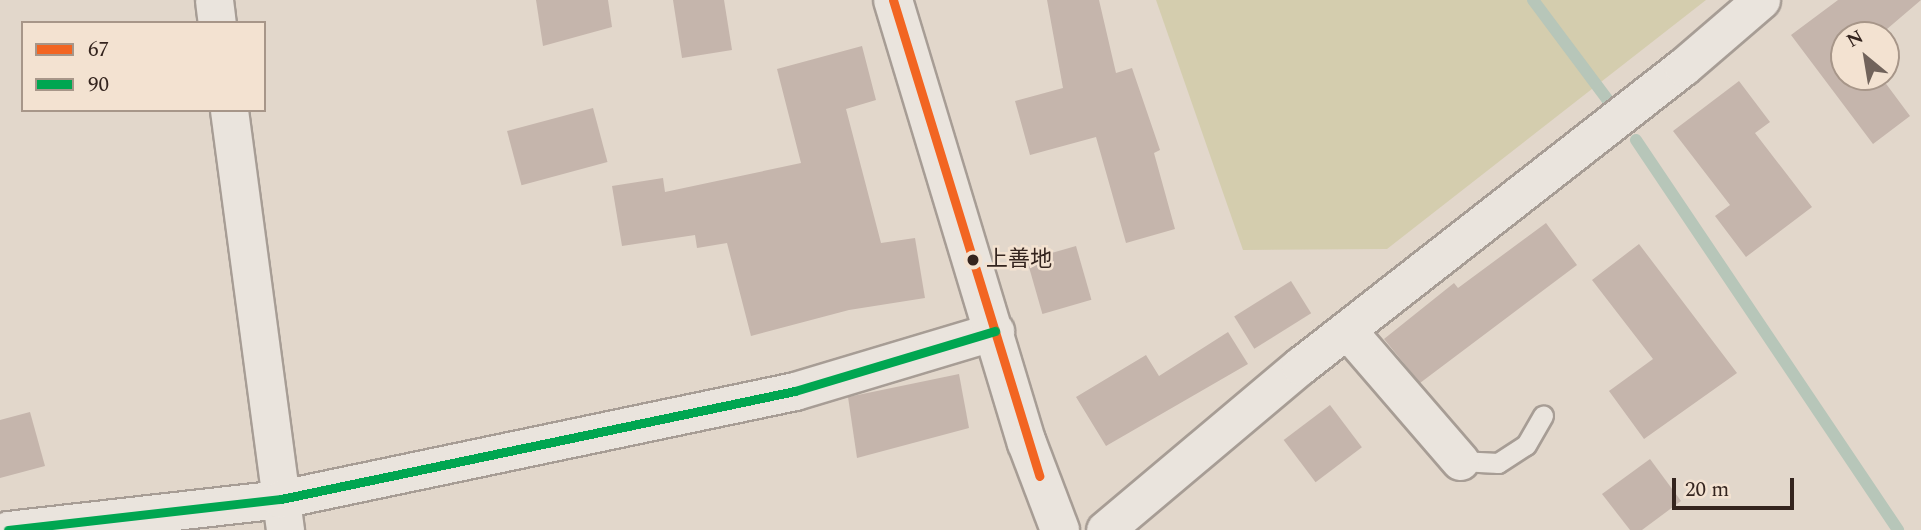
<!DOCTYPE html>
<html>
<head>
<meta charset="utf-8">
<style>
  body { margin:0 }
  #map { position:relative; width:1921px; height:530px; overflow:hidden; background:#e2d7cb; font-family:Spectral,"Noto Sans JP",serif }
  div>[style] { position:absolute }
  .green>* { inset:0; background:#d4cdae }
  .stream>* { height:12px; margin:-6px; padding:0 6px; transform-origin:6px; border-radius:6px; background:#b7c6b9 }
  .building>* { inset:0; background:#c5b5ac; transform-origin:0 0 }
  .roads { filter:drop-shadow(2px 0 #a79d95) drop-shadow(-2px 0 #a79d95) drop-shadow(0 2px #a79d95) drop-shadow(0 -2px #a79d95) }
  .lane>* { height:19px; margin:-9.5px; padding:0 9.5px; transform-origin:9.5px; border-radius:9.5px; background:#eae4dd }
  .street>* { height:37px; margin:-18.5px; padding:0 18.5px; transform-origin:18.5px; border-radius:18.5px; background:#eae4dd }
  .secondary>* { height:38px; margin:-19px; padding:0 19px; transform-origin:19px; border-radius:19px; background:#eae4dd }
  .bus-1>* { height:9px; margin:-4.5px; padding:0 4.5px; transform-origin:4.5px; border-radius:4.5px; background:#f26522 }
  .bus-2>* { height:9px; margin:-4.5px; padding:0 4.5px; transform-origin:4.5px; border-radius:4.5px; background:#00a651 }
  .dots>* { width:19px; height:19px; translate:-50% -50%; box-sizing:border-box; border:4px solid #f3e2d1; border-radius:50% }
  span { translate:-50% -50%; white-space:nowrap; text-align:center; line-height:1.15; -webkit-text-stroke:5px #f3e2d1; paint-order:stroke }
  .bus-label { font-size:22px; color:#34241e }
  .left { translate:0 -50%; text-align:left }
  .legend { position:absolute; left:21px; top:21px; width:245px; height:91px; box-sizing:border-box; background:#f3e2d1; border:2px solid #a79689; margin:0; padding:9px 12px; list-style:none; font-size:21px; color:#34241e }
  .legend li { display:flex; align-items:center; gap:14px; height:35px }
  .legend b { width:35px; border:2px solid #a79689 }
  .north { position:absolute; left:1830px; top:21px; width:70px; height:70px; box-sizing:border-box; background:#f3e2d1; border:2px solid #a79689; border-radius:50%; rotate:330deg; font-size:19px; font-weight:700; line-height:28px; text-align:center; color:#34241e }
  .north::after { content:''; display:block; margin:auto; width:24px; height:32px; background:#71635b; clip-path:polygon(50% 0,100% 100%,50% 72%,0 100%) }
  .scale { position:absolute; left:1672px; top:478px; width:122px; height:32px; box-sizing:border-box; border:4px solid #34241e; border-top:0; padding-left:9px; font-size:21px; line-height:24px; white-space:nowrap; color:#34241e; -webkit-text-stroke:5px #f3e2d1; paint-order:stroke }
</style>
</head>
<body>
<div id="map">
  <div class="green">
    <div style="clip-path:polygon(1156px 0,1706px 0,1387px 249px,1243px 250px)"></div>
  </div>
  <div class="stream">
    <div style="left:1533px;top:0;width:124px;rotate:53.2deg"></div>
    <div style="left:1636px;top:140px;width:470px;rotate:56.1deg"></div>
  </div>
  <div class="building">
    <div style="clip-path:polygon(536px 0,608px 0,612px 27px,543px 46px)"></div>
    <div style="clip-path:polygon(673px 0,724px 0,732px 50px,682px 58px)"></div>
    <div style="clip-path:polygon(1047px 0,1099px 0,1116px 73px,1132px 68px,1160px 150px,1154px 153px,1175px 229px,1126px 243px,1096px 137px,1030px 155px,1015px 101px,1063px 88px)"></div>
    <div style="clip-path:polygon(1838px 0,1921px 0,1880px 35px,1844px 35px,1844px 77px,1881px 77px,1910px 116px,1873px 144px,1791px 35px)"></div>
    <div style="clip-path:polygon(862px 46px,876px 100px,846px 109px,881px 243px,915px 238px,925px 298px,849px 310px,751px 336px,727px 243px,697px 248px,695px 235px,622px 246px,612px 186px,663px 178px,665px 192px,801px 163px,777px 69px)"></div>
    <div style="clip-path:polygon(1739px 81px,1770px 122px,1755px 133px,1812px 207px,1746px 257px,1715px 216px,1730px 205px,1673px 131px)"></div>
    <div style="left:593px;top:108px;width:56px;height:89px;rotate:75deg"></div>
    <div style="clip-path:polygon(1546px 223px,1577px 265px,1420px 383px,1384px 339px,1454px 283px,1458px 288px)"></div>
    <div style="clip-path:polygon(1639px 244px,1737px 373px,1644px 439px,1609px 391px,1653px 359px,1592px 280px)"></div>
    <div style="left:1076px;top:246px;width:56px;height:51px;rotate:74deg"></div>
    <div style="left:1291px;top:281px;width:38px;height:67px;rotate:58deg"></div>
    <div style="clip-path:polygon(1228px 332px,1248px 364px,1106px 446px,1076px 397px,1146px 355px,1159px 376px)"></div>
    <div style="clip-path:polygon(959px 374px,969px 428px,857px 458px,848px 397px)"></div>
    <div style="left:1330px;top:405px;width:53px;height:58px;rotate:53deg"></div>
    <div style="clip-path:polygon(30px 412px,45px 466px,0 478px,0 420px)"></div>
    <div style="clip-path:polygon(1650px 459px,1681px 501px,1642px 530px,1630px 530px,1602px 494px)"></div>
  </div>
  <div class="roads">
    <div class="lane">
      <div style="left:1460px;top:461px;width:38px;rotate:3deg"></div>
      <div style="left:1498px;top:463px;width:33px;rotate:-33deg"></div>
      <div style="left:1526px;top:445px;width:34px;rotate:-60deg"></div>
    </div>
    <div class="street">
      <div style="left:214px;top:0;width:23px;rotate:83deg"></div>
      <div style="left:229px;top:110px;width:424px;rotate:82.4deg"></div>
      <div style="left:1347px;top:330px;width:173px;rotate:49.2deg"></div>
      <div style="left:8px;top:530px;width:275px;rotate:-6.5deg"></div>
      <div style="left:281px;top:499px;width:525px;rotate:-11.87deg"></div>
      <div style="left:795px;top:391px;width:209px;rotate:-16.7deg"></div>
      <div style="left:1105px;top:530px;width:255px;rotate:-40.1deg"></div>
      <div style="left:1300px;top:366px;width:486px;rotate:-38deg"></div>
      <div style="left:1683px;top:67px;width:103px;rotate:-40.7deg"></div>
    </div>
    <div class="secondary">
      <div style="left:893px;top:0;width:463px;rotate:73.2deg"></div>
      <div style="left:1027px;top:443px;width:93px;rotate:69.2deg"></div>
    </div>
  </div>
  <div class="bus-1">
    <div style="left:893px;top:0;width:498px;rotate:72.9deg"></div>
  </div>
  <div class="bus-2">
    <div style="left:8px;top:530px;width:275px;rotate:-6.5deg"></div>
    <div style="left:281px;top:499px;width:525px;rotate:-11.87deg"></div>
    <div style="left:795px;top:391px;width:209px;rotate:-16.7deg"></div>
  </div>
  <div class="dots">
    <div style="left:973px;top:260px;background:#34241e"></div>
  </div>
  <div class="bus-label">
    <span class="left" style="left:986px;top:260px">上善地</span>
  </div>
  <ul class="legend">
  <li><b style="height:9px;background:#f26522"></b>67</li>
  <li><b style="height:9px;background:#00a651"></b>90</li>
  </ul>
  <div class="north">N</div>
  <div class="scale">20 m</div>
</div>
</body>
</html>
